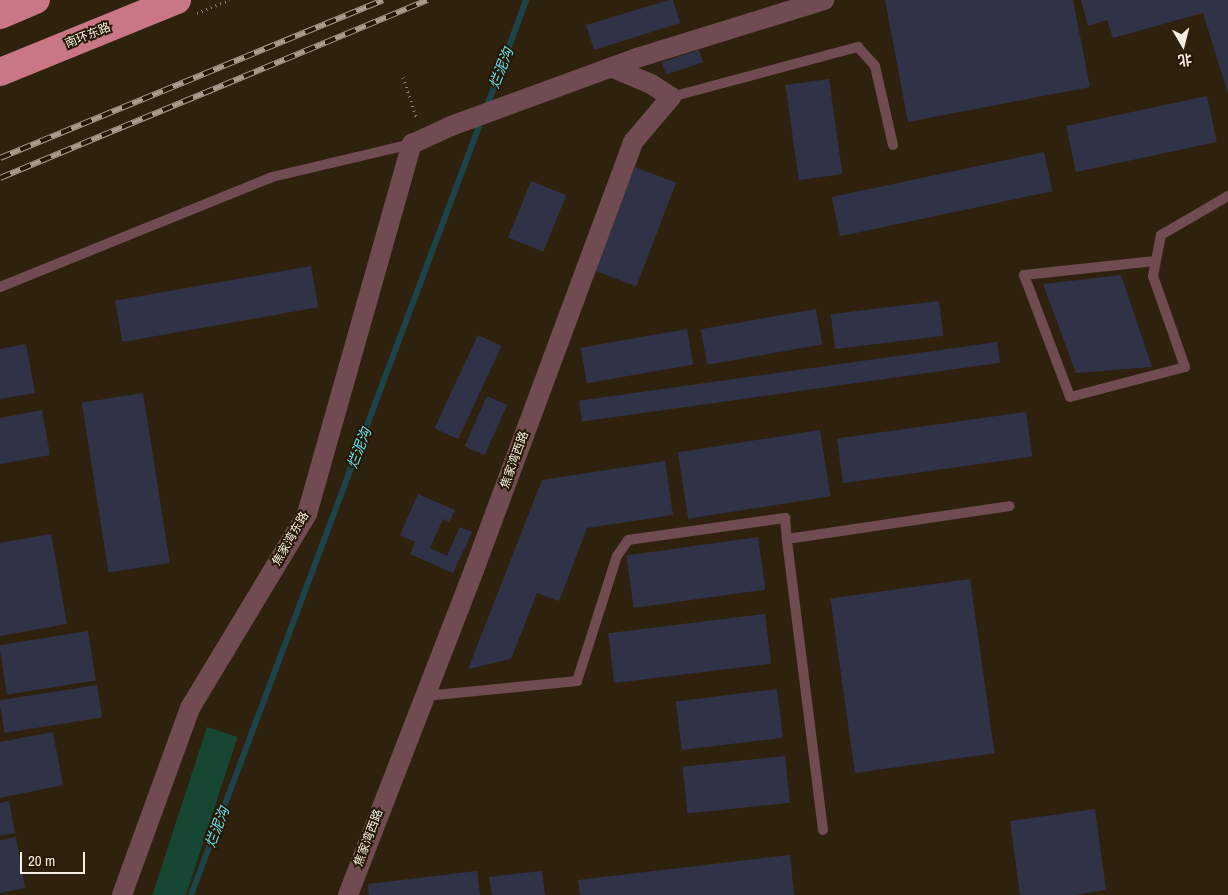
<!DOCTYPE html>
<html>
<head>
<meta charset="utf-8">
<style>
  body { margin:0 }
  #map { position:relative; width:1228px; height:895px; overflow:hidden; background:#2e220e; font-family:"Archivo Narrow","Noto Sans SC",sans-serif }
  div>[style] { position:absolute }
  .green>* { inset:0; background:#164733; transform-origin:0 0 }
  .stream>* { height:6px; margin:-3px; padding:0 3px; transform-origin:3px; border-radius:3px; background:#1c4348 }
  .building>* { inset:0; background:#303247; transform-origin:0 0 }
  .path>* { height:3px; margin-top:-1.5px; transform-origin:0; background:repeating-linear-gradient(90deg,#8b8070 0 1px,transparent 0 5px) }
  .service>* { height:10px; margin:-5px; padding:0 5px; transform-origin:5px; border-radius:5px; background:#704b51 }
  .minor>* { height:20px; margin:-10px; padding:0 10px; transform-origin:10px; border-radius:10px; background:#704b51 }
  .trunk>* { height:28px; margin:-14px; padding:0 14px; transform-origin:14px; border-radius:14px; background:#c97784 }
  .rail>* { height:5.5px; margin-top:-2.75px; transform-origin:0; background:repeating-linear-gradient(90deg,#251905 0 11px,#a79d8e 0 22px); box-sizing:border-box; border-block:1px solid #a79d8e }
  span { translate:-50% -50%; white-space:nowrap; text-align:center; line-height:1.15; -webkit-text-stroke:4px #251905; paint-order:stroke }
  .street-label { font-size:12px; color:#f7eee2 }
  .water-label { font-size:14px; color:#68e6f6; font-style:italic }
  .north { position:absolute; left:1158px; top:20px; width:50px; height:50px; -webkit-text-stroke:4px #251905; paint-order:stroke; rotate:172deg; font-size:14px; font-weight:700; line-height:20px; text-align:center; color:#f7eee2 }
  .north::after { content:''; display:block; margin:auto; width:18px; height:22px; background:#f7eee2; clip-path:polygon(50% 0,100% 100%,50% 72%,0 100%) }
  .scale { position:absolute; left:20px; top:852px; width:65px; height:22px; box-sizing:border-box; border:2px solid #f7eee2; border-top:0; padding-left:6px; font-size:15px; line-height:18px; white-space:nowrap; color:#f7eee2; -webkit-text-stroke:4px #251905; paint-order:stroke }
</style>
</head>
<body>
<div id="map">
  <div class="green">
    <div style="left:207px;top:727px;width:32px;height:179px;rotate:18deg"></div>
  </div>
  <div class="stream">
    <div style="left:486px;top:109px;width:116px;rotate:-69.8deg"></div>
    <div style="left:191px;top:895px;width:827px;rotate:-69.46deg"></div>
  </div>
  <div class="building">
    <div style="clip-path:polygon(669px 0,673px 0,680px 23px,594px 50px,586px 25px)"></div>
    <div style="clip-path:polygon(885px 0,1073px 0,1090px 87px,908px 122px)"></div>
    <div style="clip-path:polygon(1081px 0,1228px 0,1228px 94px,1203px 13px,1113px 38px,1107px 20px,1088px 26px)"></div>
    <div style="left:699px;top:50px;width:13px;height:39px;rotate:72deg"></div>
    <div style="left:829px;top:79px;width:96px;height:44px;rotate:82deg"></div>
    <div style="left:1207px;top:96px;width:47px;height:144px;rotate:78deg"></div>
    <div style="left:1044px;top:152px;width:40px;height:217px;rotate:78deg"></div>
    <div style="left:635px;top:167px;width:44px;height:111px;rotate:21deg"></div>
    <div style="left:531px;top:181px;width:38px;height:61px;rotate:22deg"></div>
    <div style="left:311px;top:266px;width:42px;height:199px;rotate:80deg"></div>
    <div style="clip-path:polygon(1121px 275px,1152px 367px,1076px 373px,1043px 284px)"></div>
    <div style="left:939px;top:301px;width:35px;height:109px;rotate:83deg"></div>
    <div style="left:816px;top:309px;width:36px;height:117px;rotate:80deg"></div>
    <div style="left:687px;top:329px;width:36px;height:108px;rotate:80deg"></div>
    <div style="left:478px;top:335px;width:26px;height:103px;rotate:25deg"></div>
    <div style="left:997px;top:342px;width:21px;height:422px;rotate:82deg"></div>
    <div style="clip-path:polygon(26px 344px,35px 393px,0 399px,0 349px)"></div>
    <div style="left:143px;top:393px;width:172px;height:62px;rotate:81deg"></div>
    <div style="left:487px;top:396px;width:22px;height:55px;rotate:24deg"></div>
    <div style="clip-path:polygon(42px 410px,50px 455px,0 464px,0 418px)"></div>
    <div style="left:1026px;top:412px;width:45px;height:191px;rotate:82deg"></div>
    <div style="left:820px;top:430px;width:67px;height:144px;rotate:81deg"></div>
    <div style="clip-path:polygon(665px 461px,673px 515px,587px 528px,559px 601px,537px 593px,511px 659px,468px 669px,542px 480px)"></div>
    <div style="clip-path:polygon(418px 494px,455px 510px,449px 522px,443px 519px,430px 548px,447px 556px,460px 527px,472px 532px,453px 573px,410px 554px,415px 542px,400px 535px)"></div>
    <div style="clip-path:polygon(51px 534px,67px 624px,0 636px,0 543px)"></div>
    <div style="left:758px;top:537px;width:53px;height:133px;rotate:82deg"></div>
    <div style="left:970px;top:579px;width:176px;height:141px;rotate:82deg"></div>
    <div style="left:765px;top:614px;width:50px;height:158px;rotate:83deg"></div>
    <div style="left:88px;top:631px;width:50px;height:90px;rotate:81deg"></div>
    <div style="left:97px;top:685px;width:33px;height:99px;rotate:81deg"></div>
    <div style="left:777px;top:689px;width:49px;height:102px;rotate:83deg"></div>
    <div style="clip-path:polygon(53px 732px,63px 785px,0 798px,0 742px)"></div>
    <div style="left:785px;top:756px;width:47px;height:103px;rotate:84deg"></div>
    <div style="clip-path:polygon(9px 801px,15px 833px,0 836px,0 803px)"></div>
    <div style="clip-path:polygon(1095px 809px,1106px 890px,1074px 895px,1020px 895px,1010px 821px)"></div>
    <div style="clip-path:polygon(16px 837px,25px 888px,0 893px,0 840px)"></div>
    <div style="clip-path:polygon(790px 855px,794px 895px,580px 895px,578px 880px)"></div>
    <div style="clip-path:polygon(477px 871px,480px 895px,369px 895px,368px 884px)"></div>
    <div style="clip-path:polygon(542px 871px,545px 895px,492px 895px,489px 877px)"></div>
  </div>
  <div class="path">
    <div style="left:197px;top:13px;width:35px;rotate:-22deg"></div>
    <div style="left:403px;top:77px;width:44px;rotate:71.6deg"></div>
  </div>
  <div class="service">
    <div style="left:671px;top:97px;width:194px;rotate:-15deg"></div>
    <div style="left:858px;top:47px;width:25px;rotate:48deg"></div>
    <div style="left:875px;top:66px;width:81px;rotate:77.2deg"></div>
    <div style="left:1155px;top:261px;width:132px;rotate:173.9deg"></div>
    <div style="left:1024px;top:275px;width:130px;rotate:69.3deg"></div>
    <div style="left:1070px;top:397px;width:119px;rotate:-14.6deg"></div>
    <div style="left:1185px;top:367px;width:96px;rotate:-109.4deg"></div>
    <div style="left:1153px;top:276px;width:42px;rotate:-79deg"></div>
    <div style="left:1161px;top:235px;width:78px;rotate:-30.2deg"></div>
    <div style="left:0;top:287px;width:293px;rotate:-22deg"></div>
    <div style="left:272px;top:177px;width:144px;rotate:-13.3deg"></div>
    <div style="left:425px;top:696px;width:153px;rotate:-5.6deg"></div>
    <div style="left:577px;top:681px;width:131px;rotate:-72.3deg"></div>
    <div style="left:617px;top:556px;width:19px;rotate:-55deg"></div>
    <div style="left:628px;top:540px;width:159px;rotate:-8deg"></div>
    <div style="left:785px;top:518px;width:21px;rotate:85deg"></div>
    <div style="left:823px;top:830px;width:293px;rotate:-97.1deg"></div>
    <div style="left:787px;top:539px;width:225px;rotate:-8.4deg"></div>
  </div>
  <div class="minor">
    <div style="left:122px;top:895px;width:199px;rotate:-70deg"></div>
    <div style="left:190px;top:708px;width:227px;rotate:-58.9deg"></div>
    <div style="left:307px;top:514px;width:385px;rotate:-74.2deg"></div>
    <div style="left:412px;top:144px;width:43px;rotate:-24.8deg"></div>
    <div style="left:451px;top:126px;width:201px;rotate:-20.1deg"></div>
    <div style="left:640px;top:57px;width:193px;rotate:-17.2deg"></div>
    <div style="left:348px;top:895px;width:349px;rotate:-68.8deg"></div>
    <div style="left:474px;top:570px;width:457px;rotate:-69.6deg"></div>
    <div style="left:633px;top:142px;width:59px;rotate:-49.8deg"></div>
    <div style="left:671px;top:97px;width:24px;rotate:-147deg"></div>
    <div style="left:651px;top:84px;width:43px;rotate:-157deg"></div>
  </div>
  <div class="trunk">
    <div style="left:0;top:15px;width:39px;rotate:-23deg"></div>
    <div style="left:0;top:72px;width:191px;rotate:-22.1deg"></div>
  </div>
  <div class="rail">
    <div style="left:0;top:158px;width:414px;rotate:-22.4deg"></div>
    <div style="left:0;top:178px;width:463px;rotate:-22.6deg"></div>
  </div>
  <div class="street-label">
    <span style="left:88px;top:36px;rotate:-22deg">南环东路</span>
    <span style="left:515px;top:460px;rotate:-70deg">焦家湾西路</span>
    <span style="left:291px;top:539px;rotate:-60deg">焦家湾东路</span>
    <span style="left:369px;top:838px;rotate:-69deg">焦家湾西路</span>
  </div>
  <div class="water-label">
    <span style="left:501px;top:68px;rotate:-69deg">烂泥沟</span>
    <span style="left:359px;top:448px;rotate:-69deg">烂泥沟</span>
    <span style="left:217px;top:827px;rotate:-69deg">烂泥沟</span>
  </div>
  <div class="north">北</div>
  <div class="scale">20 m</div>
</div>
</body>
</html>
